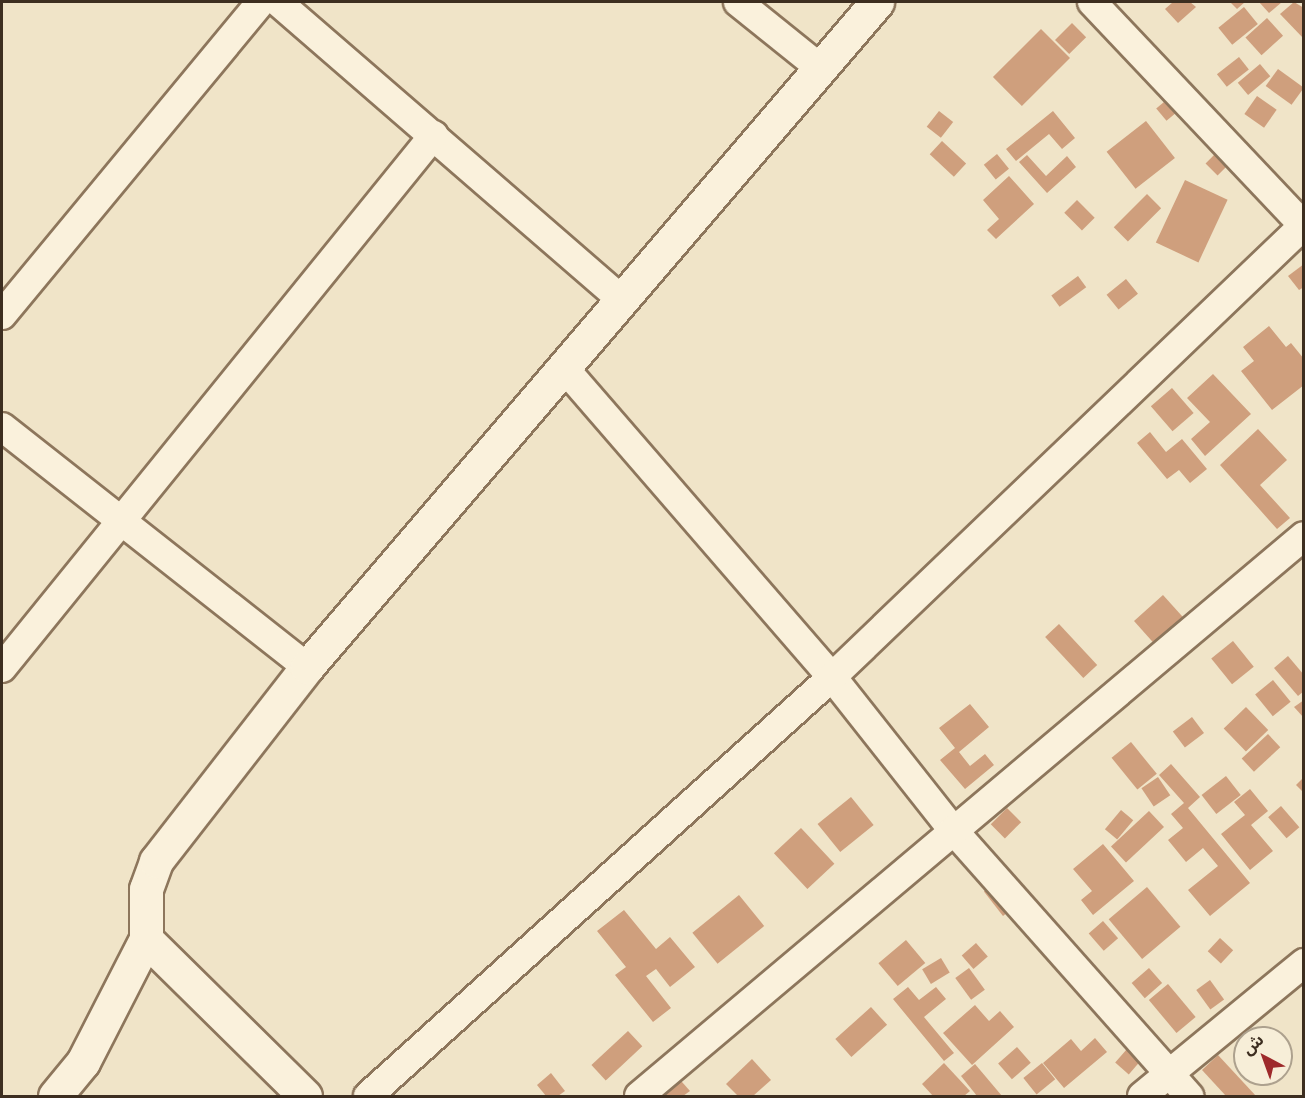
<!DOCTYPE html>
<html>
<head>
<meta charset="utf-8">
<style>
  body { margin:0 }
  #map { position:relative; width:1305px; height:1098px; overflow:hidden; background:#f0e4c8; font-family:Merriweather,"Noto Sans Arabic",serif }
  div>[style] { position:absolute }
  .building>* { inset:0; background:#cf9f7d; transform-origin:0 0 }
  .roads { filter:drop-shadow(2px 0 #8d765c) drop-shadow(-2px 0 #8d765c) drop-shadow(0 2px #8d765c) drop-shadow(0 -2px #8d765c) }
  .street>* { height:28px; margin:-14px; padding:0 14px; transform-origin:14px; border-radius:14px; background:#faf1dc }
  .secondary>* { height:33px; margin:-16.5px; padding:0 16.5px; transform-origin:16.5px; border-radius:16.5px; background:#faf1dc }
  span { translate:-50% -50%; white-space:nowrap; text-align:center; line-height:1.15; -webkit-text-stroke:5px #f7eed8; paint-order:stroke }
  .frame { position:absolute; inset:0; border:3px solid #3d2e20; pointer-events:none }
  .north { position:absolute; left:1233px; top:1026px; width:60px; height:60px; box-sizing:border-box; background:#f7eed8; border:2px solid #ada18e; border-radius:50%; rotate:319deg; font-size:16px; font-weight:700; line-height:24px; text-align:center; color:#3d2e20 }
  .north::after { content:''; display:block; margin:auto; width:21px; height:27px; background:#9e2a2b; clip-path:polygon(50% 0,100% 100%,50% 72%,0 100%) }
</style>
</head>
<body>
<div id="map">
  <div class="building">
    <div style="clip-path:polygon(1173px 2px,1190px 2px,1196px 7px,1178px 23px,1165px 9px)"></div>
    <div style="clip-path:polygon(1230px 2px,1245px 2px,1237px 9px)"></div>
    <div style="clip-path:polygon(1259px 2px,1282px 2px,1269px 13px)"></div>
    <div style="clip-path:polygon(1294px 2px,1304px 8px,1304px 39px,1280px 14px)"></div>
    <div style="left:1244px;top:7px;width:22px;height:33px;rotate:51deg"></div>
    <div style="left:1267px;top:18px;width:24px;height:29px;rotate:48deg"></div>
    <div style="left:1072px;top:23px;width:20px;height:24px;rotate:45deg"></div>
    <div style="left:1041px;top:29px;width:41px;height:68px;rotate:45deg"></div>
    <div style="left:1239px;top:57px;width:16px;height:28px;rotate:52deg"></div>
    <div style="left:1260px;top:64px;width:16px;height:29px;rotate:50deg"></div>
    <div style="left:1278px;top:69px;width:32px;height:21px;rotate:36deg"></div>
    <div style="left:1257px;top:96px;width:24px;height:22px;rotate:35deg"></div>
    <div style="left:1170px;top:97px;width:16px;height:18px;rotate:50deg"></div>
    <div style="left:939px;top:111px;width:18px;height:20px;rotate:38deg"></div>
    <div style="clip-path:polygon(1053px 111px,1075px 138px,1062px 149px,1049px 134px,1016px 161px,1006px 149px)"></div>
    <div style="left:1146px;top:121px;width:47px;height:50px;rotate:52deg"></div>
    <div style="left:942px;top:141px;width:33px;height:18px;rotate:43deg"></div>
    <div style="left:1219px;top:150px;width:17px;height:19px;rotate:45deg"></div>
    <div style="left:997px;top:154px;width:19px;height:17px;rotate:51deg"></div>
    <div style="clip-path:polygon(1027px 155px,1046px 176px,1067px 156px,1076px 167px,1047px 193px,1019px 162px)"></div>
    <div style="clip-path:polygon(1009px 176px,1034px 204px,996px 239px,987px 230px,999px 219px,983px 200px)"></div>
    <div style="left:1185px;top:180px;width:47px;height:69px;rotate:25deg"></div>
    <div style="left:1147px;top:194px;width:20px;height:47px;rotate:45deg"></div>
    <div style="left:1077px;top:200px;width:25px;height:18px;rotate:45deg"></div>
    <div style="clip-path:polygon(1304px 264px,1304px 287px,1299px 290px,1288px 276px)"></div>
    <div style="left:1078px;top:276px;width:14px;height:33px;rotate:54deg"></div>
    <div style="left:1126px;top:279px;width:19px;height:25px;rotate:51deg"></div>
    <div style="clip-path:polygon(1269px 326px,1286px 347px,1291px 343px,1304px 359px,1304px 385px,1272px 410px,1241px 371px,1254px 361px,1243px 347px)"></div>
    <div style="clip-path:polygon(1213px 374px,1251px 414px,1205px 456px,1191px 439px,1210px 422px,1187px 398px)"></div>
    <div style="left:1172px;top:388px;width:33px;height:28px;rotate:49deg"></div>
    <div style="clip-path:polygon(1258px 429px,1287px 460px,1260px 485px,1290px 518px,1277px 529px,1220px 465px)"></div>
    <div style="clip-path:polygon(1150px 432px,1166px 452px,1182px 439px,1207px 469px,1190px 483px,1179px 470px,1167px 479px,1137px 443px)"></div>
    <div style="left:1163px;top:595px;width:30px;height:39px;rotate:48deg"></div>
    <div style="left:1059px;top:624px;width:56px;height:19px;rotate:47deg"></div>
    <div style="left:1233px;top:641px;width:33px;height:28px;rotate:51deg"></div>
    <div style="clip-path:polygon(1288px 656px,1304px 675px,1304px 691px,1298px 696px,1274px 668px)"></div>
    <div style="left:1273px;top:680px;width:28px;height:23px;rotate:51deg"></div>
    <div style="clip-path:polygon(1304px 700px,1304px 718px,1294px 707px)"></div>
    <div style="clip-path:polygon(970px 704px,989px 727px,959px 752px,970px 766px,985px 754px,994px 765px,965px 789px,940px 760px,955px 748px,939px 728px)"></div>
    <div style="left:1246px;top:707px;width:32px;height:31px;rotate:46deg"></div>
    <div style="left:1192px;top:717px;width:20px;height:24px;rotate:53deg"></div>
    <div style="left:1268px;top:734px;width:18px;height:36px;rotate:47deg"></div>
    <div style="left:1131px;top:742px;width:41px;height:25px;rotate:51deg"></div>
    <div style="clip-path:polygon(1171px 764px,1200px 797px,1188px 808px,1250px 883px,1210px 916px,1188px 890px,1218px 866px,1203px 848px,1186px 862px,1168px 840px,1183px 828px,1171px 814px,1184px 803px,1159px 775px)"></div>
    <div style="left:1226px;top:776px;width:24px;height:31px;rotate:52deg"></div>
    <div style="left:1158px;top:777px;width:22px;height:20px;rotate:56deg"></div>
    <div style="clip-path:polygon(1304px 777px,1304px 793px,1296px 785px)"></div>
    <div style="clip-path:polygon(1250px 789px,1268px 811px,1251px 825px,1273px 851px,1250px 870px,1221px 834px,1245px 815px,1234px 802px)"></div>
    <div style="left:851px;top:797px;width:36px;height:43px;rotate:51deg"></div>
    <div style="left:1281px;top:806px;width:28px;height:17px;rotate:49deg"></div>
    <div style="left:1007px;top:808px;width:20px;height:23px;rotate:45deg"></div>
    <div style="left:1121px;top:810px;width:16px;height:25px;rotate:40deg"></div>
    <div style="left:1149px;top:811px;width:22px;height:52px;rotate:47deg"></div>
    <div style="left:801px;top:828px;width:49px;height:37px;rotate:47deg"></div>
    <div style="clip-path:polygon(1103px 844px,1134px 881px,1093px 915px,1081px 900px,1092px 891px,1073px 869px)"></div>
    <div style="left:991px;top:886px;width:31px;height:9px;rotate:52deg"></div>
    <div style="left:1147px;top:887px;width:52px;height:50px;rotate:50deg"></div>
    <div style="left:739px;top:895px;width:40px;height:60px;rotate:51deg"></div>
    <div style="clip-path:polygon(624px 910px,656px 949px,670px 937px,695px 967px,670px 987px,656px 969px,646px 976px,671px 1008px,653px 1022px,615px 975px,626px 967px,597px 931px)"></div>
    <div style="left:1103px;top:921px;width:23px;height:19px;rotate:49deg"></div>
    <div style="left:1220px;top:938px;width:18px;height:18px;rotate:43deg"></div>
    <div style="left:906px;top:940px;width:30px;height:36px;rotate:50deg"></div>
    <div style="left:976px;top:943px;width:18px;height:19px;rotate:49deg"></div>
    <div style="left:941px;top:958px;width:17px;height:22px;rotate:59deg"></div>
    <div style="left:969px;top:968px;width:27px;height:17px;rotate:54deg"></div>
    <div style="left:1149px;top:968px;width:20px;height:23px;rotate:49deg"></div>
    <div style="left:1210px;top:980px;width:24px;height:17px;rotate:54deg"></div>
    <div style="left:1168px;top:984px;width:43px;height:25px;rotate:50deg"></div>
    <div style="clip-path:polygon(908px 987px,919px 1000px,936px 987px,946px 999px,924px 1017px,954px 1053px,944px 1061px,893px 999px)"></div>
    <div style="clip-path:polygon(975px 1005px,989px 1021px,1000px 1011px,1014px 1027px,972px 1065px,943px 1033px)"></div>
    <div style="left:871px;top:1007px;width:24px;height:48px;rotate:48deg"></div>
    <div style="left:628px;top:1031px;width:21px;height:50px;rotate:47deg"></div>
    <div style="clip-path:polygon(1095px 1038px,1107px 1052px,1064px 1088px,1043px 1063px,1071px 1039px,1081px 1051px)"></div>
    <div style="left:1017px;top:1047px;width:21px;height:25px;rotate:49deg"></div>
    <div style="left:1127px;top:1049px;width:18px;height:18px;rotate:41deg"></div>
    <div style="clip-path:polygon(1218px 1055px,1256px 1096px,1226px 1096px,1202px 1070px)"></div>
    <div style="clip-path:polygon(752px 1059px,771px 1080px,753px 1096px,738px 1096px,726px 1084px)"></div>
    <div style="clip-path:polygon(944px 1063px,970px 1091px,964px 1096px,933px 1096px,922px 1084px)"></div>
    <div style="left:1042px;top:1063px;width:21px;height:24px;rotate:51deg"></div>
    <div style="clip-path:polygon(975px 1064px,1002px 1096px,977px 1096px,961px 1076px)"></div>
    <div style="clip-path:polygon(551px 1073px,565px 1091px,558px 1096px,546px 1096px,537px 1085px)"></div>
    <div style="clip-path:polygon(674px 1073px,690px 1091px,683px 1096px,659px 1096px)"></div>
  </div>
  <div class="roads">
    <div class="street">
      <div style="left:278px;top:2px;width:457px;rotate:40.9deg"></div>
      <div style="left:738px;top:2px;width:105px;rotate:38.8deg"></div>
      <div style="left:1092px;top:2px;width:308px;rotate:46.6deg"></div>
      <div style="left:2px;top:315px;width:406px;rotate:-50.4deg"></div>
      <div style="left:565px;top:369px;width:408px;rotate:49.1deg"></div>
      <div style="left:832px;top:677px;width:195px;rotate:51.7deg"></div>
      <div style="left:953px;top:830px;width:356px;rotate:48.4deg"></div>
      <div style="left:2px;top:427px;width:388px;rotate:38.2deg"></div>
      <div style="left:2px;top:668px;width:686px;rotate:-50.98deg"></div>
      <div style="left:368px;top:1096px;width:625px;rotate:-42.08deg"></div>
      <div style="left:832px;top:677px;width:654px;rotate:-43.76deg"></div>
      <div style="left:639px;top:1096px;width:869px;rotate:-40.1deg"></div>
      <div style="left:1142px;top:1096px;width:210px;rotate:-39.4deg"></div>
    </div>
    <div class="secondary">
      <div style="left:55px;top:1096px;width:44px;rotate:-50.5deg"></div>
      <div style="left:83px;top:1062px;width:138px;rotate:-62.9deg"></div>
      <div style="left:305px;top:1096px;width:223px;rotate:-135.4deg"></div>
      <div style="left:146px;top:939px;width:50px;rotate:-90deg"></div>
      <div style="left:146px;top:889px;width:30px;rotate:-70deg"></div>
      <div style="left:156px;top:861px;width:246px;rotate:-52.1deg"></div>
      <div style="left:307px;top:667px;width:876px;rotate:-49.4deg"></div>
    </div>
  </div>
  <div class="frame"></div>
  <div class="north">ش</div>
</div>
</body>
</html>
